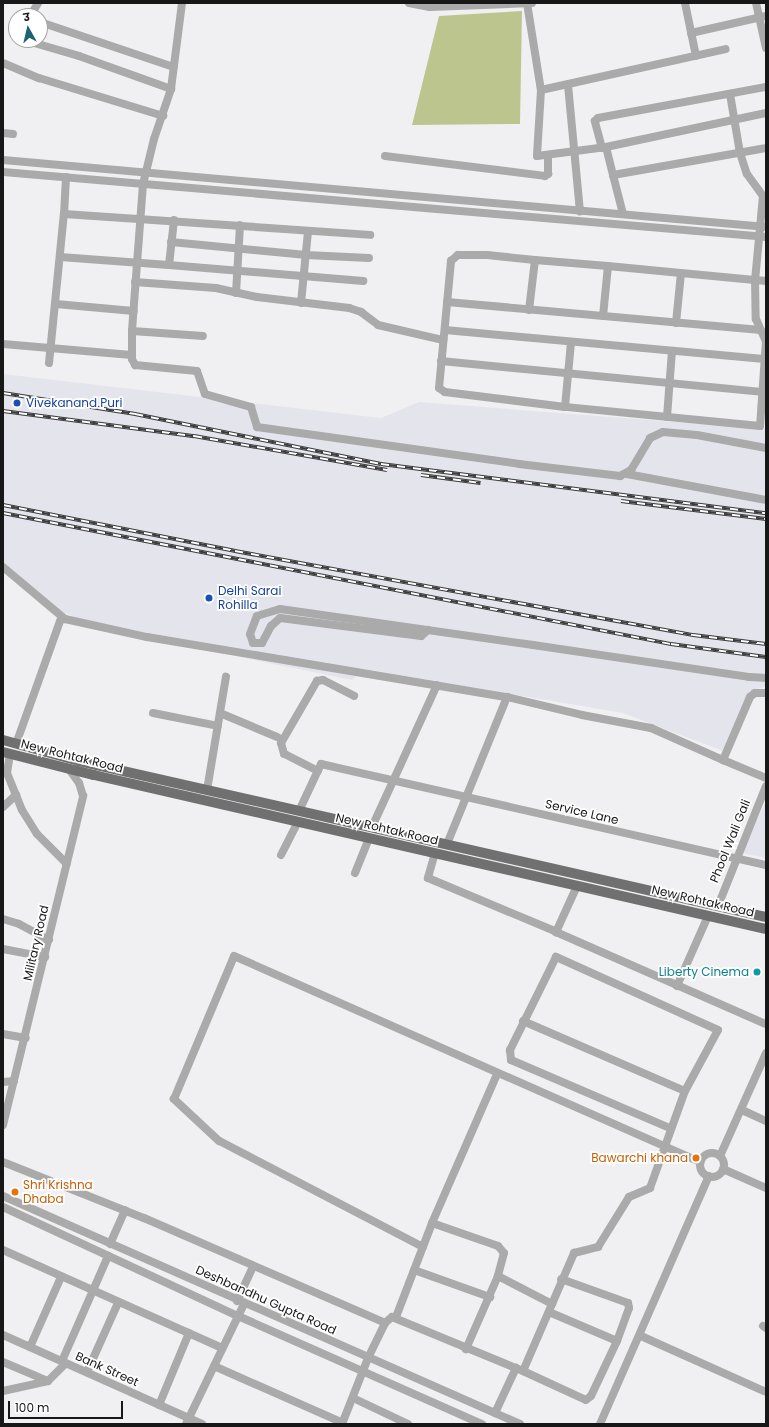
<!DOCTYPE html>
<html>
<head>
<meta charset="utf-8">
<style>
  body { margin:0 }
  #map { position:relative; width:769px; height:1427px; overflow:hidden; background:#f0f0f2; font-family:Poppins,"Noto Sans Devanagari",sans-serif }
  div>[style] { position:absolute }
  .built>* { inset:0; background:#e4e4ed }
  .green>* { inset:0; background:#bdc58e }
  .minor>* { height:8px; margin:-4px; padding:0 4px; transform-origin:4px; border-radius:4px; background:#aaa }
  .minor>.ring { margin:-4px; padding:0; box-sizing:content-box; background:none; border:8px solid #aaa; border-radius:50% }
  .major>* { height:10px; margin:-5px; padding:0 5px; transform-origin:5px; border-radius:5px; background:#717071 }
  .rail>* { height:4px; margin-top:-2px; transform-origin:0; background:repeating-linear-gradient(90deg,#fff 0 8px,#3b3b3b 0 16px); box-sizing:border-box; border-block:1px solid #3b3b3b }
  .dots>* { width:11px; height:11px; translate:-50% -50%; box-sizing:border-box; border:2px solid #fff; border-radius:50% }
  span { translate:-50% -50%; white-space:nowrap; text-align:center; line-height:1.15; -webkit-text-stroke:3.5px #fff; paint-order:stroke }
  .transit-label { font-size:12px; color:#164399 }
  .left { translate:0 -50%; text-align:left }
  .street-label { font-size:12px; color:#171717 }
  .culture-label { font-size:12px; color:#0d838f }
  .right { translate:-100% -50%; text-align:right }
  .food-label { font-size:12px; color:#c56008 }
  .frame { position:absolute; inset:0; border:4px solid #171717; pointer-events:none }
  .north { position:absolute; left:8px; top:8px; width:40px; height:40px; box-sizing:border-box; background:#fff; border:1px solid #a2a2a2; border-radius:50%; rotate:352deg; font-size:11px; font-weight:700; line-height:16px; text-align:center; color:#171717 }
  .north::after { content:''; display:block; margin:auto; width:14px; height:18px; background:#1e6274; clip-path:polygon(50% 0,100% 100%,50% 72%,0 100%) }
  .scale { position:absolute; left:8px; top:1401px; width:115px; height:18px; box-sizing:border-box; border:2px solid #171717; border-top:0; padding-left:5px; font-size:12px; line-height:14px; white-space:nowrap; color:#171717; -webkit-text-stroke:3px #fff; paint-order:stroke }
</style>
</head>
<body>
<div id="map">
  <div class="built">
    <div style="clip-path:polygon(3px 374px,381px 418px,419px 402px,766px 429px,766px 687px,759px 688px,726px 752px,623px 713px,364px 669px,352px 680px,103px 629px,46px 605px,3px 565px)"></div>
    <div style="clip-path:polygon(766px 801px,766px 858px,742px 853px)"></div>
  </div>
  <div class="green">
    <div style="clip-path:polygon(522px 11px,520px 124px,412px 125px,439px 16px)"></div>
  </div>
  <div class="minor">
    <div style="left:182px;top:3px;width:87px;rotate:97.3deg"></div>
    <div style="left:171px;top:89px;width:53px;rotate:108.8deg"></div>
    <div style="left:154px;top:139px;width:46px;rotate:103.7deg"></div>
    <div style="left:143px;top:184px;width:147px;rotate:94.3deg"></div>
    <div style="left:132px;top:331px;width:28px;rotate:90deg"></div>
    <div style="left:132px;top:359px;width:7px;rotate:63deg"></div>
    <div style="left:135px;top:365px;width:62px;rotate:5.5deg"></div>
    <div style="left:197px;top:371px;width:24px;rotate:71deg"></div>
    <div style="left:205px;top:394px;width:48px;rotate:15.8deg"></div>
    <div style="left:251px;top:407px;width:21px;rotate:73deg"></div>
    <div style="left:257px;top:427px;width:265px;rotate:8deg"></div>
    <div style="left:519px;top:464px;width:102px;rotate:6.8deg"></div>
    <div style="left:620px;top:476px;width:13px;rotate:-29deg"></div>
    <div style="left:631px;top:470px;width:37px;rotate:-59deg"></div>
    <div style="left:650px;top:438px;width:14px;rotate:-25deg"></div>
    <div style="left:663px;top:432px;width:34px;rotate:5deg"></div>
    <div style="left:697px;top:435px;width:70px;rotate:10.7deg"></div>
    <div style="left:409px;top:3px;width:21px;rotate:11deg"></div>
    <div style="left:430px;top:7px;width:102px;rotate:-2.2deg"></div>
    <div style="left:527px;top:3px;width:88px;rotate:80.9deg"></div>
    <div style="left:541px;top:90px;width:66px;rotate:93.5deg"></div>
    <div style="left:537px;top:156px;width:70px;rotate:-7.4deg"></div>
    <div style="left:606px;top:147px;width:164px;rotate:-12deg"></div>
    <div style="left:685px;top:3px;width:54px;rotate:78.3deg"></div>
    <div style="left:756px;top:3px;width:46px;rotate:77.5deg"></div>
    <div style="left:30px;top:16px;width:15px;rotate:-58deg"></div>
    <div style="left:40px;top:22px;width:141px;rotate:18.6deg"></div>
    <div style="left:691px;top:33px;width:77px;rotate:-12.8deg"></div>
    <div style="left:24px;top:40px;width:57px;rotate:16.2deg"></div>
    <div style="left:79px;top:56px;width:98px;rotate:19.7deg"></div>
    <div style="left:3px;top:63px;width:39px;rotate:23deg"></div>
    <div style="left:39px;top:78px;width:130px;rotate:17deg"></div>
    <div style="left:568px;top:85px;width:127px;rotate:84.6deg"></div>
    <div style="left:541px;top:90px;width:189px;rotate:-12.5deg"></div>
    <div style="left:730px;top:94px;width:60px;rotate:80.4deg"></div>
    <div style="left:740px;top:153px;width:22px;rotate:72deg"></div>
    <div style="left:747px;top:174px;width:27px;rotate:54deg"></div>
    <div style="left:763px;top:196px;width:84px;rotate:95.4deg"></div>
    <div style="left:755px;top:280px;width:39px;rotate:89deg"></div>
    <div style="left:756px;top:319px;width:24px;rotate:66deg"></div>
    <div style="left:766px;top:341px;width:85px;rotate:94deg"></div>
    <div style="left:760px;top:426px;width:196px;rotate:-174.4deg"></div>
    <div style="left:565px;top:407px;width:121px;rotate:-172.9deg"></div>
    <div style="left:445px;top:392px;width:7px;rotate:-146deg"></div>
    <div style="left:439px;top:388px;width:128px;rotate:-84.6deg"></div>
    <div style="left:451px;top:261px;width:9px;rotate:-41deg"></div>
    <div style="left:458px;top:255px;width:29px"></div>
    <div style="left:487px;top:255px;width:48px;rotate:5.9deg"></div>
    <div style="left:535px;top:260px;width:73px;rotate:4.7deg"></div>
    <div style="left:608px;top:266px;width:73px;rotate:5.5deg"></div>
    <div style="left:681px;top:273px;width:74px;rotate:5.4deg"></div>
    <div style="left:755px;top:280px;width:11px;rotate:5deg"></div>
    <div style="left:3px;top:133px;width:10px;rotate:6deg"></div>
    <div style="left:606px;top:147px;width:29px;rotate:76deg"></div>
    <div style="left:602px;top:148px;width:28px;rotate:-105deg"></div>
    <div style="left:595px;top:121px;width:4px;rotate:-45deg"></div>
    <div style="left:598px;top:118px;width:171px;rotate:-10.5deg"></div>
    <div style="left:385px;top:156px;width:161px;rotate:7.1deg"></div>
    <div style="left:545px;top:176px;width:4px;rotate:-34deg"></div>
    <div style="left:548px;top:174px;width:19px;rotate:-90deg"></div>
    <div style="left:3px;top:160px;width:766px;rotate:5.02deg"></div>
    <div style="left:3px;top:172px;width:766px;rotate:4.87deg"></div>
    <div style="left:66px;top:177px;width:37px;rotate:93deg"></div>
    <div style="left:64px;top:214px;width:307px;rotate:3.9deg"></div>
    <div style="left:623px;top:214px;width:40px;rotate:-104.4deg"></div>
    <div style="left:613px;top:175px;width:155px;rotate:-10deg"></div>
    <div style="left:174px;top:220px;width:45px;rotate:96.3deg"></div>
    <div style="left:169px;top:265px;width:195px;rotate:4.7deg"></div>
    <div style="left:171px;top:242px;width:136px;rotate:5.5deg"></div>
    <div style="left:306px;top:255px;width:63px;rotate:2.7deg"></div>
    <div style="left:60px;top:257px;width:109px;rotate:4.2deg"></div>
    <div style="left:135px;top:282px;width:81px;rotate:4.2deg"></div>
    <div style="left:216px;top:288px;width:42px;rotate:12.4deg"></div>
    <div style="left:257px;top:297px;width:93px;rotate:6.8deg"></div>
    <div style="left:349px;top:308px;width:13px;rotate:18deg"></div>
    <div style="left:361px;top:312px;width:21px;rotate:37deg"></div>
    <div style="left:378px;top:325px;width:67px;rotate:13deg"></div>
    <div style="left:236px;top:293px;width:68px;rotate:-86.6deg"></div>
    <div style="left:447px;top:302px;width:315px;rotate:5.1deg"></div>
    <div style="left:301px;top:303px;width:72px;rotate:-84.4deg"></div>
    <div style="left:56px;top:304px;width:78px;rotate:5.1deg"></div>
    <div style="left:529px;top:310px;width:50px;rotate:-83.2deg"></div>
    <div style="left:603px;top:316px;width:50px;rotate:-84.3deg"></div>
    <div style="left:676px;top:323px;width:50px;rotate:-84.3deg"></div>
    <div style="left:445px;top:330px;width:322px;rotate:5.2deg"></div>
    <div style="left:132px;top:331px;width:71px;rotate:4deg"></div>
    <div style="left:3px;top:344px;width:129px;rotate:4.9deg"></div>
    <div style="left:441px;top:361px;width:322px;rotate:5.5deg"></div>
    <div style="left:49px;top:363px;width:150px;rotate:-84.3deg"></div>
    <div style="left:565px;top:407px;width:65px;rotate:-84.7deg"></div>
    <div style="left:667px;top:417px;width:66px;rotate:-85.7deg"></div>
    <div style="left:627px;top:474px;width:141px;rotate:10.6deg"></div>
    <div style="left:3px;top:567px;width:81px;rotate:40deg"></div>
    <div style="left:65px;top:619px;width:84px;rotate:12.4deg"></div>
    <div style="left:147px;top:637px;width:365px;rotate:9.5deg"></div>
    <div style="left:507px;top:697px;width:77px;rotate:13.5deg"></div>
    <div style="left:582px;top:715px;width:70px;rotate:10.7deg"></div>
    <div style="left:651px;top:728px;width:79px;rotate:24deg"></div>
    <div style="left:723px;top:760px;width:69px;rotate:-66.8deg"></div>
    <div style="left:750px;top:697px;width:6px;rotate:-39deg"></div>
    <div style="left:755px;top:693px;width:11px"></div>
    <div style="left:428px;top:630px;width:9px;rotate:139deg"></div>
    <div style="left:421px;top:636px;width:142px;rotate:-172.7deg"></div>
    <div style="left:280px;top:618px;width:12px;rotate:138deg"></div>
    <div style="left:271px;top:626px;width:19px;rotate:118deg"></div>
    <div style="left:262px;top:643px;width:9px;rotate:180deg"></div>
    <div style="left:253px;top:643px;width:9px;rotate:-108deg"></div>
    <div style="left:250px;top:634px;width:19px;rotate:-69deg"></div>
    <div style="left:257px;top:616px;width:24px;rotate:-17deg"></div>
    <div style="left:280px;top:609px;width:256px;rotate:8.1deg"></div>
    <div style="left:533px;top:645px;width:218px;rotate:8.4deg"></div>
    <div style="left:749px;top:677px;width:17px;rotate:3deg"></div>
    <div style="left:153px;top:713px;width:66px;rotate:11.3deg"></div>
    <div style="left:220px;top:713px;width:62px;rotate:22.8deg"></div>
    <div style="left:16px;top:744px;width:134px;rotate:-70.3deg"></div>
    <div style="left:10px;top:754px;width:19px;rotate:99deg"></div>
    <div style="left:7px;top:773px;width:40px;rotate:68deg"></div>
    <div style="left:22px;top:810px;width:28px;rotate:58deg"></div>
    <div style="left:37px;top:834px;width:42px;rotate:45deg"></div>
    <div style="left:723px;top:760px;width:47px;rotate:22.7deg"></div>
    <div style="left:318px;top:771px;width:38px;rotate:-153deg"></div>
    <div style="left:284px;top:754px;width:11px;rotate:-105deg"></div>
    <div style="left:281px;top:743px;width:72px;rotate:-59.9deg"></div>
    <div style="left:317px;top:681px;width:6px;rotate:-9deg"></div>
    <div style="left:323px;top:680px;width:35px;rotate:27deg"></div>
    <div style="left:207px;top:790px;width:115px;rotate:-80.5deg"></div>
    <div style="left:3px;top:807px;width:18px;rotate:-43deg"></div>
    <div style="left:299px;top:811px;width:52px;rotate:-64.9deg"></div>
    <div style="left:321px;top:764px;width:456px;rotate:12.8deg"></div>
    <div style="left:372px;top:827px;width:156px;rotate:-65.4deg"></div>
    <div style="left:447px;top:844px;width:159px;rotate:-67.8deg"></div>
    <div style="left:435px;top:853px;width:26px;rotate:106deg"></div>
    <div style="left:428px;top:878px;width:140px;rotate:22.7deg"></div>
    <div style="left:281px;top:855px;width:38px;rotate:-63deg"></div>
    <div style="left:355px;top:873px;width:38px;rotate:-68deg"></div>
    <div style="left:577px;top:886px;width:51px;rotate:114.5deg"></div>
    <div style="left:556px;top:932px;width:229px;rotate:23.7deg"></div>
    <div style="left:718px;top:906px;width:129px;rotate:-68.2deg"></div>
    <div style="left:3px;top:919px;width:17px;rotate:17deg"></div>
    <div style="left:19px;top:924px;width:34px;rotate:28deg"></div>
    <div style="left:3px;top:949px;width:43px;rotate:10.8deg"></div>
    <div style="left:677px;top:986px;width:77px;rotate:-66.1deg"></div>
    <div style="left:523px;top:1021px;width:176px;rotate:23.4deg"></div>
    <div style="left:3px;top:1034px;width:23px;rotate:10deg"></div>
    <div style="left:3px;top:1082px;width:11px;rotate:-5deg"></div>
    <div style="left:742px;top:1110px;width:26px;rotate:25deg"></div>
    <div style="left:3px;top:1125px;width:339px;rotate:-76.3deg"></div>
    <div style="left:83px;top:796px;width:14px;rotate:-107deg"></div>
    <div style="left:79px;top:783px;width:17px;rotate:-126deg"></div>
    <div class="ring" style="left:700px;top:1153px;width:16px;height:16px"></div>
    <div style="left:720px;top:1156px;width:113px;rotate:-65.9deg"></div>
    <div style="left:3px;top:1162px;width:152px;rotate:21.7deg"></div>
    <div style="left:144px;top:1218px;width:263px;rotate:23.5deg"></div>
    <div style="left:723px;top:1169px;width:47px;rotate:23.8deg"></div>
    <div style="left:3px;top:1196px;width:565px;rotate:23.8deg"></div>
    <div style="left:3px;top:1207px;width:259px;rotate:24.9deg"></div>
    <div style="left:238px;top:1316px;width:267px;rotate:23.9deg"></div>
    <div style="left:432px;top:1223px;width:70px;rotate:19.2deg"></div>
    <div style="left:498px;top:1246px;width:9px;rotate:49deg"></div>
    <div style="left:504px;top:1253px;width:24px;rotate:105deg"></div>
    <div style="left:498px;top:1276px;width:80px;rotate:113.7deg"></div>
    <div style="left:110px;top:1244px;width:37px;rotate:-66deg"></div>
    <div style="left:423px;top:1247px;width:230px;rotate:-152.5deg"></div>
    <div style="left:219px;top:1141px;width:62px;rotate:-137deg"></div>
    <div style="left:174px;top:1099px;width:155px;rotate:-67.2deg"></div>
    <div style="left:234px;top:956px;width:510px;rotate:23.85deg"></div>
    <div style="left:3px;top:1250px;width:240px;rotate:24.1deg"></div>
    <div style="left:414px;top:1270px;width:81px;rotate:19.6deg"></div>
    <div style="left:498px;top:1276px;width:61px;rotate:27.4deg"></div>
    <div style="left:237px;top:1301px;width:38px;rotate:-65deg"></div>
    <div style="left:549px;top:1312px;width:74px;rotate:23.1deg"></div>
    <div style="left:617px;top:1341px;width:35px;rotate:-70deg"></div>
    <div style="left:629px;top:1308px;width:5px;rotate:-101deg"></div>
    <div style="left:628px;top:1303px;width:71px;rotate:-160.3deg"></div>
    <div style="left:396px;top:1317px;width:101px;rotate:-69deg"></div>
    <div style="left:432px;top:1223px;width:163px;rotate:-66.4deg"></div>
    <div style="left:763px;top:1326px;width:4px;rotate:34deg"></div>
    <div style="left:3px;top:1335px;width:218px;rotate:24.1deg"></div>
    <div style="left:641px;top:1336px;width:137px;rotate:24.1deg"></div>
    <div style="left:30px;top:1347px;width:77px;rotate:-66.1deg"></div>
    <div style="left:62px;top:1361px;width:115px;rotate:-66.3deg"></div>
    <div style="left:3px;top:1362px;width:49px;rotate:22.9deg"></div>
    <div style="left:214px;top:1366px;width:141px;rotate:23.8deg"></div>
    <div style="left:523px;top:1371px;width:69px;rotate:24.7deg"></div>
    <div style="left:586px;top:1400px;width:6px;rotate:-39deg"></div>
    <div style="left:591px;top:1396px;width:61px;rotate:-64.7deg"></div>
    <div style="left:87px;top:1372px;width:76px;rotate:-65.8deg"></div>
    <div style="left:3px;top:1391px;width:46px;rotate:-12.5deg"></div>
    <div style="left:48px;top:1381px;width:25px;rotate:-45deg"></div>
    <div style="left:353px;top:1398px;width:61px;rotate:25.3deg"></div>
    <div style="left:159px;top:1405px;width:78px;rotate:-67.4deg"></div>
    <div style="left:495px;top:1413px;width:50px;rotate:-65deg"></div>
    <div style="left:186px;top:1424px;width:133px;rotate:-64.2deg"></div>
    <div style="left:342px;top:1424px;width:71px;rotate:-68.5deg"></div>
    <div style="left:368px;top:1358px;width:39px;rotate:-64deg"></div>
    <div style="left:385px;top:1323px;width:9px;rotate:-41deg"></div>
    <div style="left:392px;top:1317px;width:142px;rotate:22.4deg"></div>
    <div style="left:523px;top:1371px;width:129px;rotate:-66.6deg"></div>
    <div style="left:574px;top:1253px;width:25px;rotate:-14deg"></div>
    <div style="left:598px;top:1247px;width:59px;rotate:-58.2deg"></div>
    <div style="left:629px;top:1197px;width:23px;rotate:-23deg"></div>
    <div style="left:650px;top:1188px;width:103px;rotate:-70.2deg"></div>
    <div style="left:685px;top:1091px;width:69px;rotate:-61.6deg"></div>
    <div style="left:718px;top:1030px;width:178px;rotate:-155.7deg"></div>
    <div style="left:556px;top:957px;width:104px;rotate:116.3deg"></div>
    <div style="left:510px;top:1050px;width:10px;rotate:84deg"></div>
    <div style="left:511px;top:1060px;width:173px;rotate:23.2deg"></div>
    <div style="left:600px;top:1424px;width:271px;rotate:-66.3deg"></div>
  </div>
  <div class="major">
    <div style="left:3px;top:740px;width:79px;rotate:15.4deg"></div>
    <div style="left:79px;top:761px;width:704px;rotate:12.79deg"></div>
    <div style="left:3px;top:752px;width:94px;rotate:14.2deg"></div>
    <div style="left:94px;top:775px;width:689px;rotate:12.91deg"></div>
  </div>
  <div class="rail">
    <div style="left:3px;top:393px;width:134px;rotate:9deg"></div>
    <div style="left:135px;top:414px;width:251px;rotate:11.5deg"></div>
    <div style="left:381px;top:464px;width:388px;rotate:7.3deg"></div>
    <div style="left:3px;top:411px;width:193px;rotate:7.5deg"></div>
    <div style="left:194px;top:436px;width:196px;rotate:10deg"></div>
    <div style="left:421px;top:475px;width:60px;rotate:7.7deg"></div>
    <div style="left:621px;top:501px;width:146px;rotate:7.1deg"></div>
    <div style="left:3px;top:505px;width:237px;rotate:11.2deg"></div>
    <div style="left:235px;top:551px;width:466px;rotate:10.4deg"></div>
    <div style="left:693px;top:635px;width:74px;rotate:7deg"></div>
    <div style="left:3px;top:513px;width:681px;rotate:11.1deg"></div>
    <div style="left:671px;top:644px;width:96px;rotate:7.8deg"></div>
  </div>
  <div class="dots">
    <div style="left:17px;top:403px;background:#1a4fb4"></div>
    <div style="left:209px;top:598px;background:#1a4fb4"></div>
    <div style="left:757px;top:972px;background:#0f9aa8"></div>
    <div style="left:696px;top:1158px;background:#e8710a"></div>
    <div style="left:15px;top:1192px;background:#e8710a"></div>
  </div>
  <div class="transit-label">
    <span class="left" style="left:26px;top:403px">Vivekanand Puri</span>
    <span class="left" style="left:218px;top:598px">Delhi Sarai<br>Rohilla</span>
  </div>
  <div class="street-label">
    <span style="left:72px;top:756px;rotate:14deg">New Rohtak Road</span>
    <span style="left:582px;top:812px;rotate:13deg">Service Lane</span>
    <span style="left:387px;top:829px;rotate:13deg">New Rohtak Road</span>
    <span style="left:730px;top:841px;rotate:-68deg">Phool Wali Gali</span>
    <span style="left:703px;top:901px;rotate:13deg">New Rohtak Road</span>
    <span style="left:36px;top:943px;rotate:-77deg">Military Road</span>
    <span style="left:266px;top:1300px;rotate:24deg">Deshbandhu Gupta Road</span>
    <span style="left:107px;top:1369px;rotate:24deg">Bank Street</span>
  </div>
  <div class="culture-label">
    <span class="right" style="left:749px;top:972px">Liberty Cinema</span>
  </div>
  <div class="food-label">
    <span class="right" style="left:688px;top:1158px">Bawarchi khana</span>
    <span class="left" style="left:23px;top:1192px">Shri Krishna<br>Dhaba</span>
  </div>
  <div class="frame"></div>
  <div class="north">उ</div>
  <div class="scale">100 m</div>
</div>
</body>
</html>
